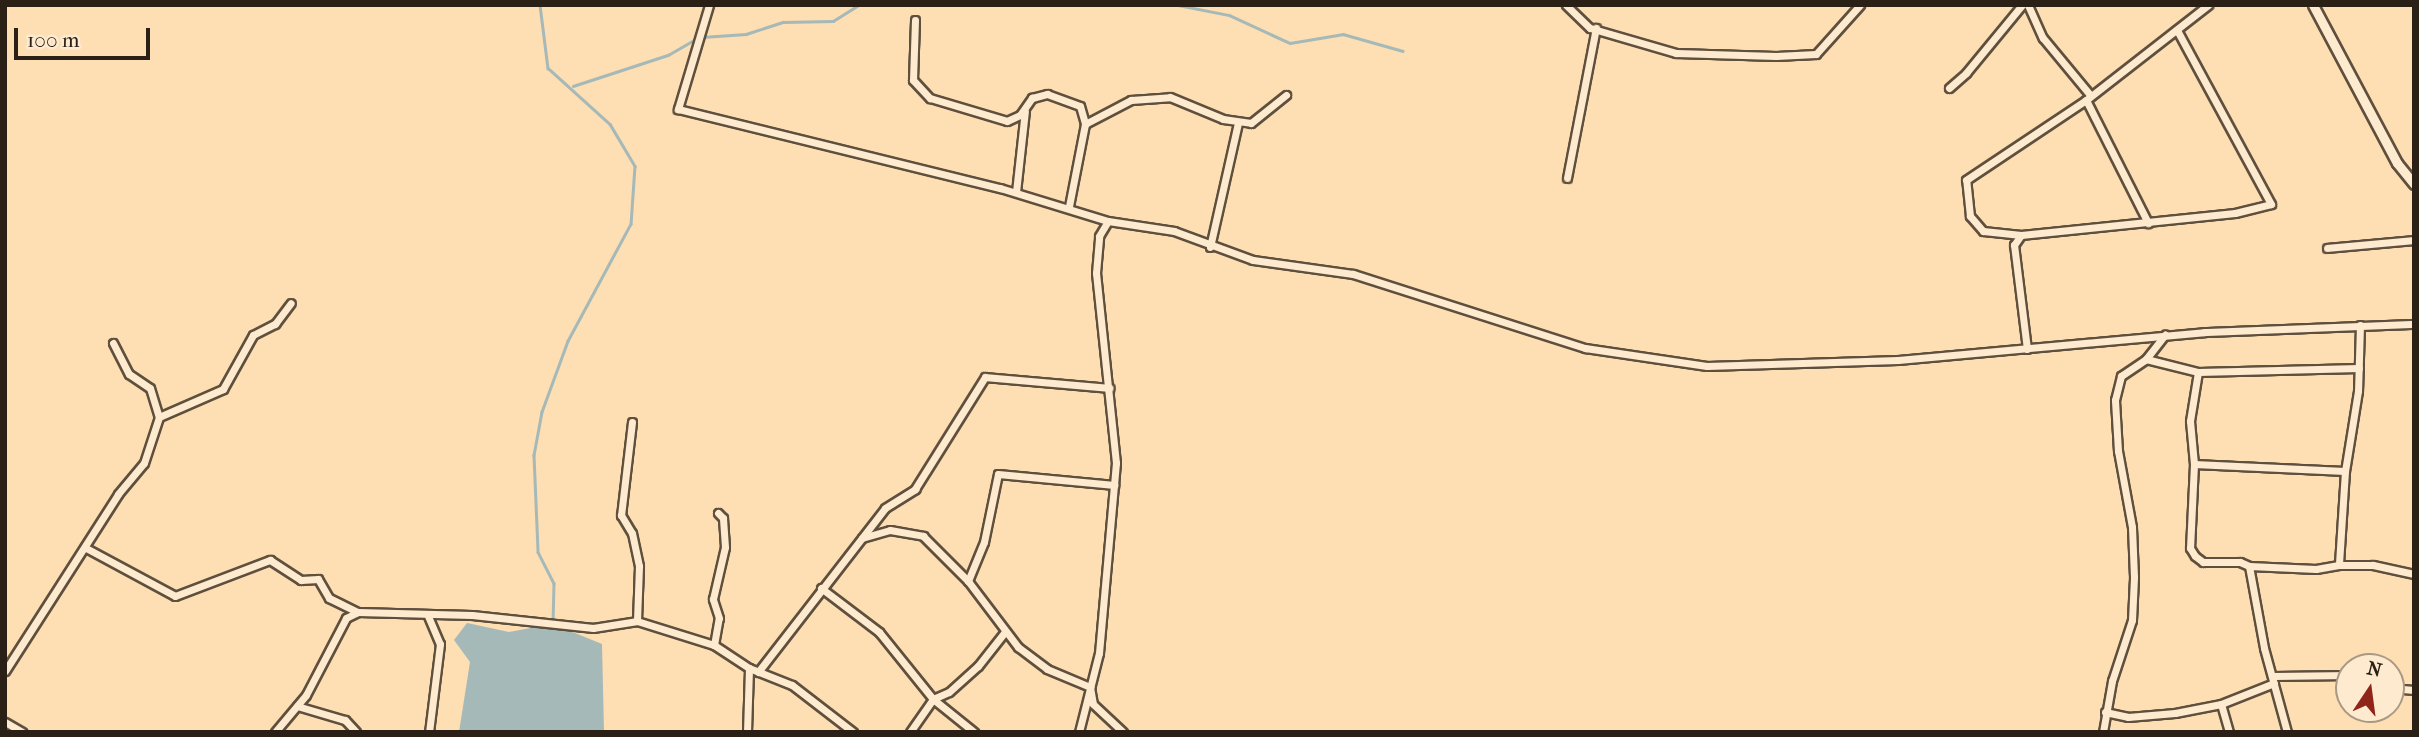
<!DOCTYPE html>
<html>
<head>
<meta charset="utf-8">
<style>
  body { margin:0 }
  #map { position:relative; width:2419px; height:737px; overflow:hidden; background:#fedeb3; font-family:"IM FELL French Canon",serif }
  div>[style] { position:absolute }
  .water>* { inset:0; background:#a5b9b8 }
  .stream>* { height:2.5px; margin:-1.25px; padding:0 1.25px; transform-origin:1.25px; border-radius:1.25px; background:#a5b9b8 }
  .roads { filter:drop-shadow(2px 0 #5f503d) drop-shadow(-2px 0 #5f503d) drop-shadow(0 2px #5f503d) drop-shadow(0 -2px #5f503d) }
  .minor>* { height:7px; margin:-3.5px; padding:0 3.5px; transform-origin:3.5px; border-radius:3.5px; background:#feeace }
  .tertiary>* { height:9px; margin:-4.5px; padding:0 4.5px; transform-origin:4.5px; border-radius:4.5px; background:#feeace }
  span { translate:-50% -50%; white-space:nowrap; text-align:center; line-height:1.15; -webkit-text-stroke:5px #feeace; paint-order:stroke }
  .frame { position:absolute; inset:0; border:7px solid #2a2016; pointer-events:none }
  .north { position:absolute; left:2335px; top:653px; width:70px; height:70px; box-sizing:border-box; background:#feeace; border:2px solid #a99984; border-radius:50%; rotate:13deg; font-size:19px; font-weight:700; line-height:28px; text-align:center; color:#2a2016 }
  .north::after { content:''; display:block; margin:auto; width:24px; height:32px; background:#8f2418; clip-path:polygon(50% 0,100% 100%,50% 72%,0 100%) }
  .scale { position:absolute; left:14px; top:28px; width:136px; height:32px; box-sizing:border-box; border:4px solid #2a2016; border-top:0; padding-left:9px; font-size:21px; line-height:24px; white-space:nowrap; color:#2a2016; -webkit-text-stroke:5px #feeace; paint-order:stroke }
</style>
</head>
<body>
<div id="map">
  <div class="water">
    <div style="clip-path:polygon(467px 623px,509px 632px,536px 627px,570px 631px,602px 644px,604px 732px,459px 732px,470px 662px,454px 640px)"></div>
  </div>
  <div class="stream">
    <div style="left:540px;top:5px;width:64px;rotate:82.8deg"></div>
    <div style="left:548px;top:68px;width:84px;rotate:42.1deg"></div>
    <div style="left:610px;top:124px;width:49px;rotate:59.2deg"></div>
    <div style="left:635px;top:166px;width:58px;rotate:93.9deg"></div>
    <div style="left:631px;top:224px;width:133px;rotate:118.3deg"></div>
    <div style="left:568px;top:341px;width:76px;rotate:110.1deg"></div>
    <div style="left:542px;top:412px;width:44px;rotate:100.5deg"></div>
    <div style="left:534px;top:455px;width:97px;rotate:87.6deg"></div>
    <div style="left:538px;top:552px;width:35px;rotate:63deg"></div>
    <div style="left:554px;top:583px;width:41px;rotate:91.4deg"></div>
    <div style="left:1178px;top:5px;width:52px;rotate:11.1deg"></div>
    <div style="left:1229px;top:15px;width:67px;rotate:24.7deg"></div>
    <div style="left:1290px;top:43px;width:54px;rotate:-9.6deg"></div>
    <div style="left:1343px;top:34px;width:62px;rotate:15.8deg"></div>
    <div style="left:702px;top:37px;width:44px;rotate:-3.9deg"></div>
    <div style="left:746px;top:34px;width:39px;rotate:-18deg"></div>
    <div style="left:783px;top:22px;width:50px;rotate:-1.1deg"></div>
    <div style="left:833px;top:21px;width:31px;rotate:-32deg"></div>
    <div style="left:573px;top:86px;width:100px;rotate:-18.1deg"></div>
    <div style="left:668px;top:55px;width:32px;rotate:-30deg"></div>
  </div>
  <div class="roads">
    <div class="minor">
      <div style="left:709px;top:5px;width:109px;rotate:106.6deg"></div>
      <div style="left:678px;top:109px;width:332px;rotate:13.8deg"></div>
      <div style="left:1000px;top:188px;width:113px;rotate:17deg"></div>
      <div style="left:1108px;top:221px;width:67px;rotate:8.6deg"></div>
      <div style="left:1174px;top:231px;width:84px;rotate:20.2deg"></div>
      <div style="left:1253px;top:260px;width:101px;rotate:8deg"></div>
      <div style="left:1353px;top:274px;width:244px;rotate:17.7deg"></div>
      <div style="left:1585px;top:348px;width:123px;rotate:8.4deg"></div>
      <div style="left:1707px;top:366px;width:191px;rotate:-1.8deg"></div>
      <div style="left:1898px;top:360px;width:307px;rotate:-5.2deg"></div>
      <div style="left:2204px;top:332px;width:210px;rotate:-2.2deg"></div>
      <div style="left:1566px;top:5px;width:33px;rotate:44deg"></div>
      <div style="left:1590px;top:28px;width:90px;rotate:16.2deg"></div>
      <div style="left:1676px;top:53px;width:100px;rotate:1.7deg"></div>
      <div style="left:1776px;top:56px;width:40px;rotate:-2.9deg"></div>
      <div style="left:1816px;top:54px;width:66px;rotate:-48.1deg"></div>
      <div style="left:2028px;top:5px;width:36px;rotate:66deg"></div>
      <div style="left:2043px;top:38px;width:75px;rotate:50.4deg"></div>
      <div style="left:915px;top:20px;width:60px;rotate:91.9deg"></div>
      <div style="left:913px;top:80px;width:25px;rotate:47deg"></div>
      <div style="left:930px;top:98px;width:80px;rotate:16.6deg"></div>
      <div style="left:1007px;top:121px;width:14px;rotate:-25deg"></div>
      <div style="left:1020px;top:115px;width:21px;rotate:-55deg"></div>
      <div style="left:1032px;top:98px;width:16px;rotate:-15deg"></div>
      <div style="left:1047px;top:94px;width:35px;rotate:20deg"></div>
      <div style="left:1080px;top:106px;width:19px;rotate:74deg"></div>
      <div style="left:1085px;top:124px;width:84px;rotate:101deg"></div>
      <div style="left:1949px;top:88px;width:23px;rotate:-41deg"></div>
      <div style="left:1966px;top:73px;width:88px;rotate:-50.5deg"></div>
      <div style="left:2086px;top:100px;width:138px;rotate:63.2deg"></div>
      <div style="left:1085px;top:124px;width:52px;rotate:-27.6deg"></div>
      <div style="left:1131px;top:100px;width:39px;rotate:-4deg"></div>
      <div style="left:1170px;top:97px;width:57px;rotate:22.5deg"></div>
      <div style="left:1223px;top:119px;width:28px;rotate:8deg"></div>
      <div style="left:1251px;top:123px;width:45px;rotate:-38.7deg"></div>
      <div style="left:1567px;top:178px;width:153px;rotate:-79.1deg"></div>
      <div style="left:1016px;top:192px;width:81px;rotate:-83.7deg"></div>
      <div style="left:2021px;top:235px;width:38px;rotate:-174deg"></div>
      <div style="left:1983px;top:231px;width:20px;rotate:-131deg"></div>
      <div style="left:1970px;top:216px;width:36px;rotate:-96deg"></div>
      <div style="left:1966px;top:180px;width:144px;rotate:-33.7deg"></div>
      <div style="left:2086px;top:100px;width:155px;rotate:-37.9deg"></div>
      <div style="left:1210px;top:247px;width:127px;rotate:-77.3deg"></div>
      <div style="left:2327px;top:248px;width:87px;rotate:-5.3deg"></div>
      <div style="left:2360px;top:325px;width:66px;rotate:91.7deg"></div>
      <div style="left:2358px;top:391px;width:81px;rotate:99.2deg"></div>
      <div style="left:2345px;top:471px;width:94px;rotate:93.7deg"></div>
      <div style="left:2339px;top:565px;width:34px"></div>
      <div style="left:2373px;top:565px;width:42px;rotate:12.4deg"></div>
      <div style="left:113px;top:343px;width:35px;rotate:63deg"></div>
      <div style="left:129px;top:374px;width:25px;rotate:34deg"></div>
      <div style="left:150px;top:388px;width:30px;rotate:73deg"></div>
      <div style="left:2027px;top:349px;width:105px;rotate:-97.1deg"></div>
      <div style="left:2014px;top:245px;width:12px;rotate:-55deg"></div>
      <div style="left:2021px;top:235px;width:215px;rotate:-5.9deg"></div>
      <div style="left:2235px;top:213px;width:37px;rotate:-14deg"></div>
      <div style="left:2271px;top:204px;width:198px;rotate:-118.4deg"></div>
      <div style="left:2146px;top:359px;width:54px;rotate:14deg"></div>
      <div style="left:2198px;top:372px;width:161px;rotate:-1.4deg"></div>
      <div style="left:2198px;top:372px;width:50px;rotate:99.3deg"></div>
      <div style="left:2190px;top:421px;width:43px;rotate:84.7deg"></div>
      <div style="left:2194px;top:464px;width:84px;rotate:92.7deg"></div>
      <div style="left:2190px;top:548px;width:9px;rotate:58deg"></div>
      <div style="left:2195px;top:556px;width:10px;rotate:37deg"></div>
      <div style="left:2203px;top:562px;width:37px"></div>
      <div style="left:2240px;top:562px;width:10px;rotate:24deg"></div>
      <div style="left:2249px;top:566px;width:67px;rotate:2.6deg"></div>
      <div style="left:2316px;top:569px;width:23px;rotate:-10deg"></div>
      <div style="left:632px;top:422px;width:94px;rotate:96.7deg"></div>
      <div style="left:621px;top:515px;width:21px;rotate:59deg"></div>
      <div style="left:632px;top:533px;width:34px;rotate:78deg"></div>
      <div style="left:639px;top:566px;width:55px;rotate:92.1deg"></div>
      <div style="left:2194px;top:464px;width:151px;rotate:2.7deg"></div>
      <div style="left:862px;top:538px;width:29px;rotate:-16deg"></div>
      <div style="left:890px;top:530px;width:34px;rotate:10deg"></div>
      <div style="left:923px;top:536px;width:64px;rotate:45deg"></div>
      <div style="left:968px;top:581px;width:83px;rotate:52.9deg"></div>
      <div style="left:1018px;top:647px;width:36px;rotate:37deg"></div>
      <div style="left:1047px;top:669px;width:47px;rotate:22.7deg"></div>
      <div style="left:1090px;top:687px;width:17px;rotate:80deg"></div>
      <div style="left:1093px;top:704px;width:41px;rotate:43deg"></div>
      <div style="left:86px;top:548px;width:101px;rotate:28.3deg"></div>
      <div style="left:175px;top:596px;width:102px;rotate:-20.8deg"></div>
      <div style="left:270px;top:560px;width:37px;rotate:33deg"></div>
      <div style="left:301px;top:580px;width:17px;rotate:-3deg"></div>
      <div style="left:318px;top:579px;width:22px;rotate:60deg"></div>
      <div style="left:329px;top:598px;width:32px;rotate:26deg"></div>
      <div style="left:2249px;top:566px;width:83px;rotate:79.6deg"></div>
      <div style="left:2264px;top:648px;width:87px;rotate:74.7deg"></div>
      <div style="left:968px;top:581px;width:42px;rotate:-67.7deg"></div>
      <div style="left:984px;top:542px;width:69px;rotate:-78.4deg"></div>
      <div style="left:998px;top:474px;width:117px;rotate:5.4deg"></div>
      <div style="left:821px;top:588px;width:73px;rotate:37.2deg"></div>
      <div style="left:879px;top:632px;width:86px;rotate:51.1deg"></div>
      <div style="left:933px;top:699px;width:53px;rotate:38.8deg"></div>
      <div style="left:428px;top:616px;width:30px;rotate:67deg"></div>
      <div style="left:440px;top:644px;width:89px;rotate:97.1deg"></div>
      <div style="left:714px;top:645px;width:27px;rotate:-80deg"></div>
      <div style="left:719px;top:618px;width:20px;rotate:-108deg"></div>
      <div style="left:713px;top:599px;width:53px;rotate:-77deg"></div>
      <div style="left:725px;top:547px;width:29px;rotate:-94deg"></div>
      <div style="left:723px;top:518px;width:7px;rotate:-135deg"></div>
      <div style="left:5px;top:671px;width:210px;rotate:-57.4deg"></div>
      <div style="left:118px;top:494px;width:40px;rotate:-50deg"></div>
      <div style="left:144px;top:463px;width:48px;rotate:-71.9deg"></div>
      <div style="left:159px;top:417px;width:70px;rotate:-23.6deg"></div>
      <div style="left:223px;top:389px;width:62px;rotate:-60.9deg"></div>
      <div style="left:253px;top:335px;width:25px;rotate:-27deg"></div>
      <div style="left:275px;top:324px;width:26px;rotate:-53deg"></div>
      <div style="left:758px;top:672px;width:207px;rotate:-52.2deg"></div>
      <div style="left:885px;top:508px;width:36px;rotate:-32deg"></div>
      <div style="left:915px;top:489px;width:132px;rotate:-58deg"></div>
      <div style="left:985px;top:377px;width:125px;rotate:5deg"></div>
      <div style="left:2274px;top:676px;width:75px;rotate:-0.8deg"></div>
      <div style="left:2391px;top:688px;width:23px;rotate:5deg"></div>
      <div style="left:2221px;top:704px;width:29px;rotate:74deg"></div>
      <div style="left:297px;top:706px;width:50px;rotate:16.3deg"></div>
      <div style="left:345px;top:720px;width:16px;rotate:47deg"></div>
      <div style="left:2105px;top:712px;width:24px;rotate:12deg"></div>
      <div style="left:2128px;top:717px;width:47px;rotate:-4.9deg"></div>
      <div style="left:2175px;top:713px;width:47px;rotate:-11.1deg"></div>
      <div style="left:2221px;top:704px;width:57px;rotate:-21.6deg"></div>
      <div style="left:5px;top:722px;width:20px;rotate:30deg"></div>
      <div style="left:275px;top:732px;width:48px;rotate:-50deg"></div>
      <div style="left:306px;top:695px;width:87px;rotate:-62.5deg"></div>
      <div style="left:346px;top:618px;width:13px;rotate:-27deg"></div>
      <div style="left:358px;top:612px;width:114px;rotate:1.5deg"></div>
      <div style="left:472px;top:615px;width:122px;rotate:6.1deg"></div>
      <div style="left:593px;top:628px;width:45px;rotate:-9deg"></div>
      <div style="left:637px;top:621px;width:81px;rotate:17.3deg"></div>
      <div style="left:714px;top:645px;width:42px;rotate:33.3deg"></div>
      <div style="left:749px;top:668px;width:46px;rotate:21.6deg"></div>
      <div style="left:792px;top:685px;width:77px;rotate:37.6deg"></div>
      <div style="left:747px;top:732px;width:64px;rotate:-88.2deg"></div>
      <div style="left:910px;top:732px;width:40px;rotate:-55.1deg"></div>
      <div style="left:933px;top:699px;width:17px;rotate:-24deg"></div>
      <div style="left:949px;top:692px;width:39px;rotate:-42deg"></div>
      <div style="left:978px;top:666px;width:42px;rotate:-51.8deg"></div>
      <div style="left:1079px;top:732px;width:81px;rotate:-75.8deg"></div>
      <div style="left:1099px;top:653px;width:191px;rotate:-84.9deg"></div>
      <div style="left:1116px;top:463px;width:191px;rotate:-96deg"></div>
      <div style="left:1096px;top:273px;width:37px;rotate:-85deg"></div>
      <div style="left:1099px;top:236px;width:17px;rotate:-59deg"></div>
      <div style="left:2103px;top:732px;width:52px;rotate:-80deg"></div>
      <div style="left:2112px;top:681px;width:64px;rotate:-71.8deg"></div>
      <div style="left:2132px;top:620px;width:43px;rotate:-87.3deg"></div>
      <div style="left:2134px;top:577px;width:50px;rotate:-92.3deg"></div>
      <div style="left:2132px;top:527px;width:77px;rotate:-100.4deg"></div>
      <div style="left:2118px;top:451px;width:51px;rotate:-93.4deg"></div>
      <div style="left:2115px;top:400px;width:25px;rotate:-76deg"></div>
      <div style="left:2121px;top:376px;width:30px;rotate:-34deg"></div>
      <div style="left:2146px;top:359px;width:31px;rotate:-52deg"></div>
    </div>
    <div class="tertiary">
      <div style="left:2313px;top:5px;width:179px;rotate:62deg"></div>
      <div style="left:2397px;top:163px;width:27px;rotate:51deg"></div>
    </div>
  </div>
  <div class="frame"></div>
  <div class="north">N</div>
  <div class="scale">100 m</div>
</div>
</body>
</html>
